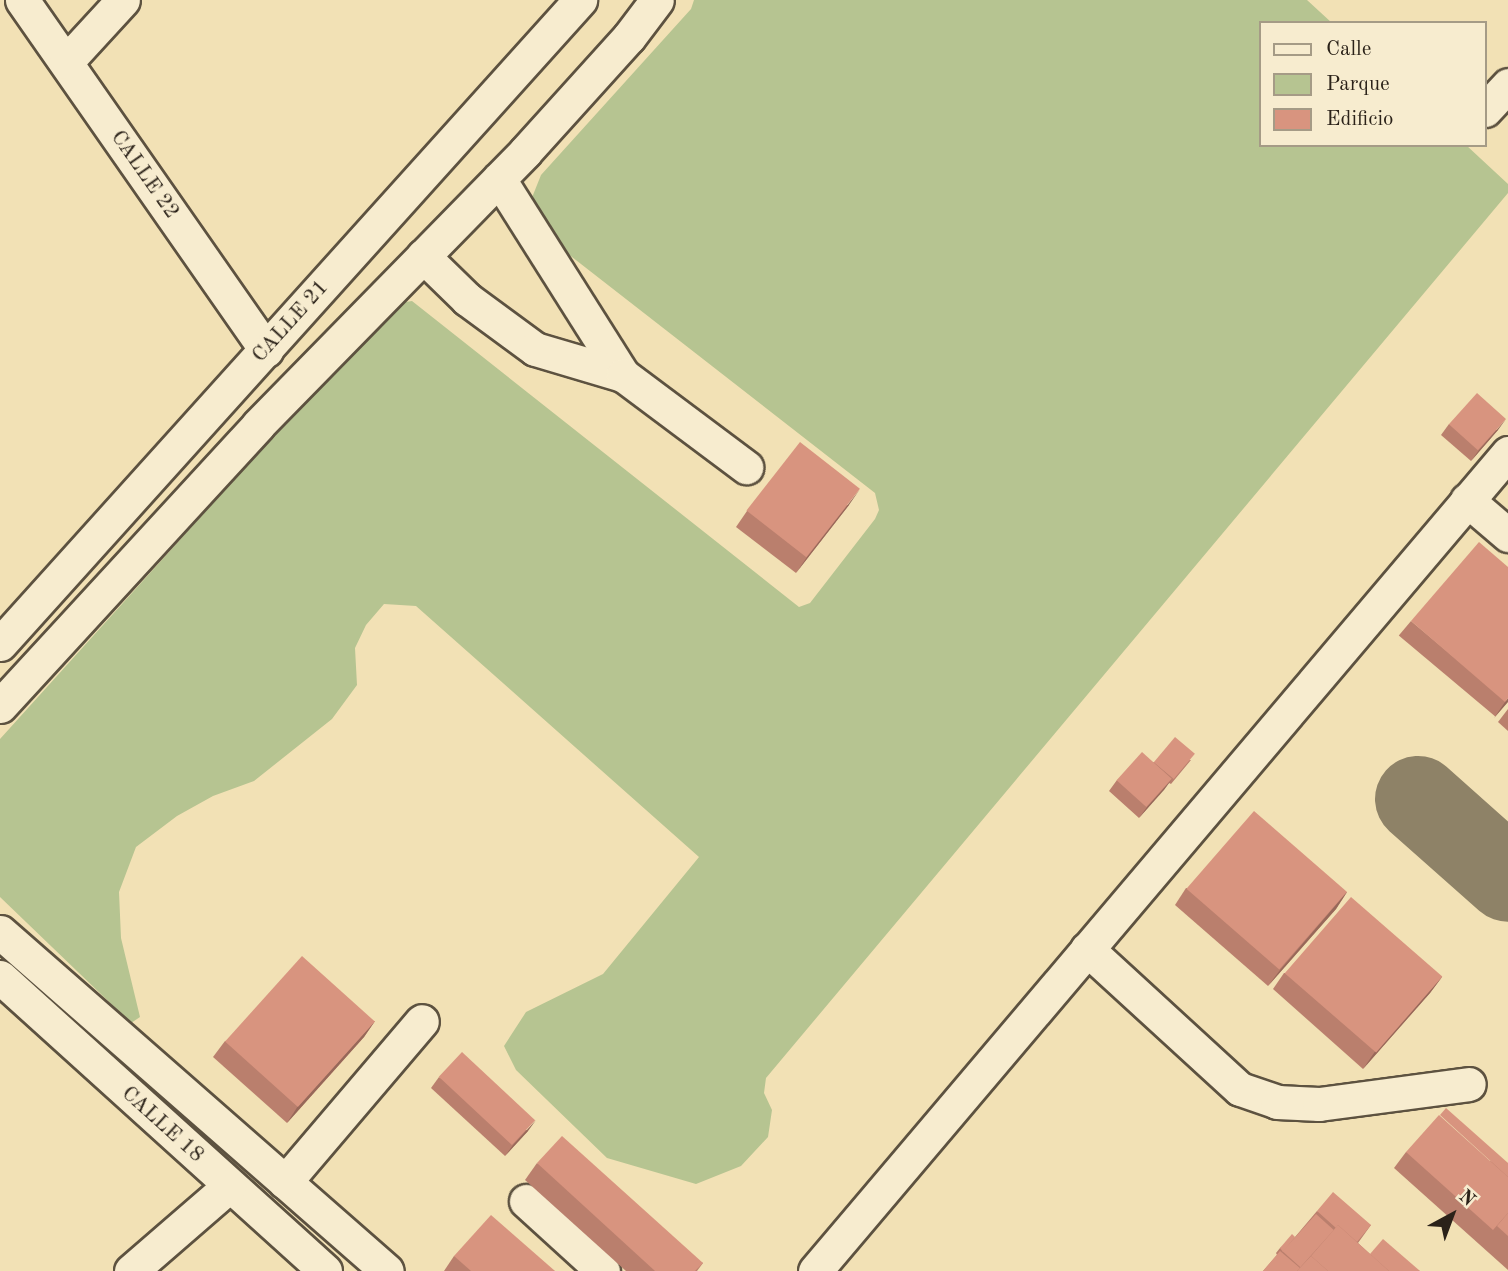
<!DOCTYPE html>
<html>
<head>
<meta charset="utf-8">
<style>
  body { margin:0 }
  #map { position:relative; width:1508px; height:1271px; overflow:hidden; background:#f2e1b5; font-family:"Old Standard TT",serif }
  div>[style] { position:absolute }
  .green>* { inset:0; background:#b6c491 }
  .taxiway>* { height:86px; margin:-43px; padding:0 43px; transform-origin:43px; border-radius:43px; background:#8e8267 }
  .roads { filter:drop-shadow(2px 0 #5d5240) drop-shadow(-2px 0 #5d5240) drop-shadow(0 2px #5d5240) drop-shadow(0 -2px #5d5240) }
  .minor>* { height:33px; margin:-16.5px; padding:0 16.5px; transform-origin:16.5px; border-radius:16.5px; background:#f7eccf }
  .wall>* { inset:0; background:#ba7f6d; transform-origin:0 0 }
  .shaded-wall>* { inset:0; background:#976859 }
  .building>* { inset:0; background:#d8947f; transform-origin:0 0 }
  span { translate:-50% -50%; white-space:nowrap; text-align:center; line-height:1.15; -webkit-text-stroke:7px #f7eccf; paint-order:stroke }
  .street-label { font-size:21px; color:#2b2219 }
  .legend { position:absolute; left:1259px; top:21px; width:228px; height:126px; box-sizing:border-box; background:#f7eccf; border:2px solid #a59b86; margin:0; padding:9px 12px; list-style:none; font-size:21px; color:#2b2219 }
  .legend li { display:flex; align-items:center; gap:14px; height:35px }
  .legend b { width:35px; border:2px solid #a59b86 }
  .north { position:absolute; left:1417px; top:1180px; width:70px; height:70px; -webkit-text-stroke:5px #f7eccf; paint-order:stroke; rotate:41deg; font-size:19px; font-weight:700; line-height:28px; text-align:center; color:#2b2219 }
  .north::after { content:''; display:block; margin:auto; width:24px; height:32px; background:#2b2219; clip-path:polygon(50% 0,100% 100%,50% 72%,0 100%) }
</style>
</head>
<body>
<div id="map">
  <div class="green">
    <div style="clip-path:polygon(694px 0,1307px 0,1332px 23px,1261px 23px,1261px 145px,1466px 145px,1508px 184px,1508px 193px,766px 1078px,764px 1093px,772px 1110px,768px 1137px,741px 1166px,696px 1184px,607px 1158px,516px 1070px,504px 1046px,526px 1012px,603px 974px,699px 857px,416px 606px,384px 604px,366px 625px,355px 648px,357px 685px,332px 719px,254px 781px,213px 796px,177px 816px,136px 847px,119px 892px,121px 938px,140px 1017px,131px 1023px,0 897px,0 739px,384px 314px,399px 303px,412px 301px,799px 607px,810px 603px,875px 519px,879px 510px,875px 493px,563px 250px,531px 200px,541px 175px,691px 9px)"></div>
  </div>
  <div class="taxiway">
    <div style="left:1418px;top:799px;width:120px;rotate:41.6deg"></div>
  </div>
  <div class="roads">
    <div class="minor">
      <div style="left:22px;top:0;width:427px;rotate:55.1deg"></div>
      <div style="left:66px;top:62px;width:84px;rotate:-47.4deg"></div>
      <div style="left:1485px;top:110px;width:34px;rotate:-47deg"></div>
      <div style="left:499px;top:179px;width:232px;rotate:57.7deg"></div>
      <div style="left:423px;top:256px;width:62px;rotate:44.3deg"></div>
      <div style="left:467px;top:299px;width:84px;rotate:36.3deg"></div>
      <div style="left:535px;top:349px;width:92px;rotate:16.5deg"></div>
      <div style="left:623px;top:375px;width:154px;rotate:36.8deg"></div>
      <div style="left:1467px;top:500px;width:54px;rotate:40.5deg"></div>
      <div style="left:0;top:644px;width:867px;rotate:-47.99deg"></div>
      <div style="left:0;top:706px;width:381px;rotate:-47.4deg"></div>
      <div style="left:258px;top:425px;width:382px;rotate:-45.6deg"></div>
      <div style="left:525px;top:152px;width:155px;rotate:-47.9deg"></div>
      <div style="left:629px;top:37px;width:46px;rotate:-52.9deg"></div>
      <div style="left:0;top:932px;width:514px;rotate:41.22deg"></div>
      <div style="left:1087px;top:949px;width:207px;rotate:42.5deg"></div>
      <div style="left:1240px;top:1089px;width:39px;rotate:19deg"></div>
      <div style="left:1277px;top:1102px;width:42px;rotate:2.7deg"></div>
      <div style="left:1319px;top:1104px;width:151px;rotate:-7.6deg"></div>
      <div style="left:0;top:977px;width:438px;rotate:42.1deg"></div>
      <div style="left:285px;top:1182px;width:211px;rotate:-49.6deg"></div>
      <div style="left:526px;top:1201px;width:104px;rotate:42.3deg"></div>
      <div style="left:131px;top:1271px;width:130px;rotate:-40.9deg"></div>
      <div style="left:815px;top:1271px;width:1072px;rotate:-49.73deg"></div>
    </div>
  </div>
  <div class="wall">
    <div style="clip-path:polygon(1449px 424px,1498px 430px,1471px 461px,1441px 435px)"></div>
    <div style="clip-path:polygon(849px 505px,796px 573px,736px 527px,747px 511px)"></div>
    <div style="left:1411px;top:621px;width:126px;height:19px;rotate:40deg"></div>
    <div style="clip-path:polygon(1508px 709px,1508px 731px,1498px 722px)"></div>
    <div style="clip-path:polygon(1191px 760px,1171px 784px,1169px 783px,1139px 818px,1109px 791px,1117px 780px,1154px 762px)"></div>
    <div style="clip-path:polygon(1186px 888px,1347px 892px,1336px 909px,1268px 986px,1175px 905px)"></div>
    <div style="clip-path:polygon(1284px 973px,1442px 977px,1430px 993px,1363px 1069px,1273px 989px)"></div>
    <div style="clip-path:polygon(375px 1021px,364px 1037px,287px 1123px,213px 1057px,225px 1041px)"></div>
    <div style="clip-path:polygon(439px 1077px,528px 1131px,505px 1156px,431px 1088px)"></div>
    <div style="clip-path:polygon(1406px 1152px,1508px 1163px,1508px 1270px,1394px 1168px)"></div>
    <div style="clip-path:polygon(537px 1163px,703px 1263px,697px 1271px,626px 1271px,525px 1180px)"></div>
    <div style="clip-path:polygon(1317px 1211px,1371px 1225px,1358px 1243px,1370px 1254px,1420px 1271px,1263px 1271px,1277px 1255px,1276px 1253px,1280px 1248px,1295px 1237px)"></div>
    <div style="clip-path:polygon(454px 1256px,555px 1271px,444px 1271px)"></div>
  </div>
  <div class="shaded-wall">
    <div style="clip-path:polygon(1506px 419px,1498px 430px,1471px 461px,1479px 450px)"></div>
    <div style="clip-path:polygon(860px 489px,849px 505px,796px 573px,807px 557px)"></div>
    <div style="clip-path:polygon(1508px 698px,1508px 702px,1494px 718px,1505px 702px)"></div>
    <div style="clip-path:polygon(1172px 779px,1164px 790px,1139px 818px,1147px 807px)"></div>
    <div style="clip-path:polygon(1347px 892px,1336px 909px,1268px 986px,1280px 970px)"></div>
    <div style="clip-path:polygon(1442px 977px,1430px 993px,1363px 1069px,1374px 1053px)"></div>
    <div style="clip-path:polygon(375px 1021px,364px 1037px,287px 1123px,298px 1106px)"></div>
    <div style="clip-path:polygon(536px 1120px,528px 1131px,505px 1156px,513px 1145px)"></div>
  </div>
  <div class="building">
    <div style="left:1477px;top:393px;width:39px;height:42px;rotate:42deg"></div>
    <div style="left:800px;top:442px;width:76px;height:87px;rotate:38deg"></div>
    <div style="clip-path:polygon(1479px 542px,1508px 567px,1508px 698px,1505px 702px,1411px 621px)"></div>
    <div style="left:1175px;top:737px;width:26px;height:33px;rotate:40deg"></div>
    <div style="left:1142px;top:752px;width:40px;height:38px;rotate:42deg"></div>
    <div style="left:1254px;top:811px;width:123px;height:103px;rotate:41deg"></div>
    <div style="left:1351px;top:897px;width:121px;height:101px;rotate:41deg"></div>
    <div style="left:302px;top:956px;width:98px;height:115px;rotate:42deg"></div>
    <div style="left:462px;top:1052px;width:100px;height:34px;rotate:43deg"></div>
    <div style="clip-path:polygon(1446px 1108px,1508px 1163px,1508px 1177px,1440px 1115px)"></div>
    <div style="clip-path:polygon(1439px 1115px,1508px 1177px,1508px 1213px,1493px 1230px,1406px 1152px)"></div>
    <div style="clip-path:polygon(562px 1136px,703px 1263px,695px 1271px,655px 1271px,537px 1163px)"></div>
    <div style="clip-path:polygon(1333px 1192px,1371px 1225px,1357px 1242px,1338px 1225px,1336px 1228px,1317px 1211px)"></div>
    <div style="clip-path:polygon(1508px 1213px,1508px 1236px,1497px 1226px)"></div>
    <div style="left:1316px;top:1214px;width:24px;height:50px;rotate:42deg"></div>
    <div style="clip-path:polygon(491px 1215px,555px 1271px,471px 1271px,454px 1256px)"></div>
    <div style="clip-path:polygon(1338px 1225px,1389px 1271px,1328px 1271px,1311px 1256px)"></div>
    <div style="clip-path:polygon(1292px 1234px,1295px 1237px,1283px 1252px,1280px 1248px)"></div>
    <div style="clip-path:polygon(1383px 1239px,1420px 1271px,1389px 1271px,1370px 1254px)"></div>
    <div style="clip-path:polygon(1280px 1251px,1300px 1268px,1297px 1271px,1263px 1271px)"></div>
    <div style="clip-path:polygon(1311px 1256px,1328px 1271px,1297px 1271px)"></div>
  </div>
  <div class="street-label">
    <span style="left:144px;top:175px;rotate:55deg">CALLE 22</span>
    <span style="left:291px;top:322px;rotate:-48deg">CALLE 21</span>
    <span style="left:162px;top:1125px;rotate:42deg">CALLE 18</span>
  </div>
  <ul class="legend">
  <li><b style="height:9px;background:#f7eccf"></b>Calle</li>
  <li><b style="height:19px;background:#b6c491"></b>Parque</li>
  <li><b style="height:19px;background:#d8947f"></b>Edificio</li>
  </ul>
  <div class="north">N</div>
</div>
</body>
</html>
